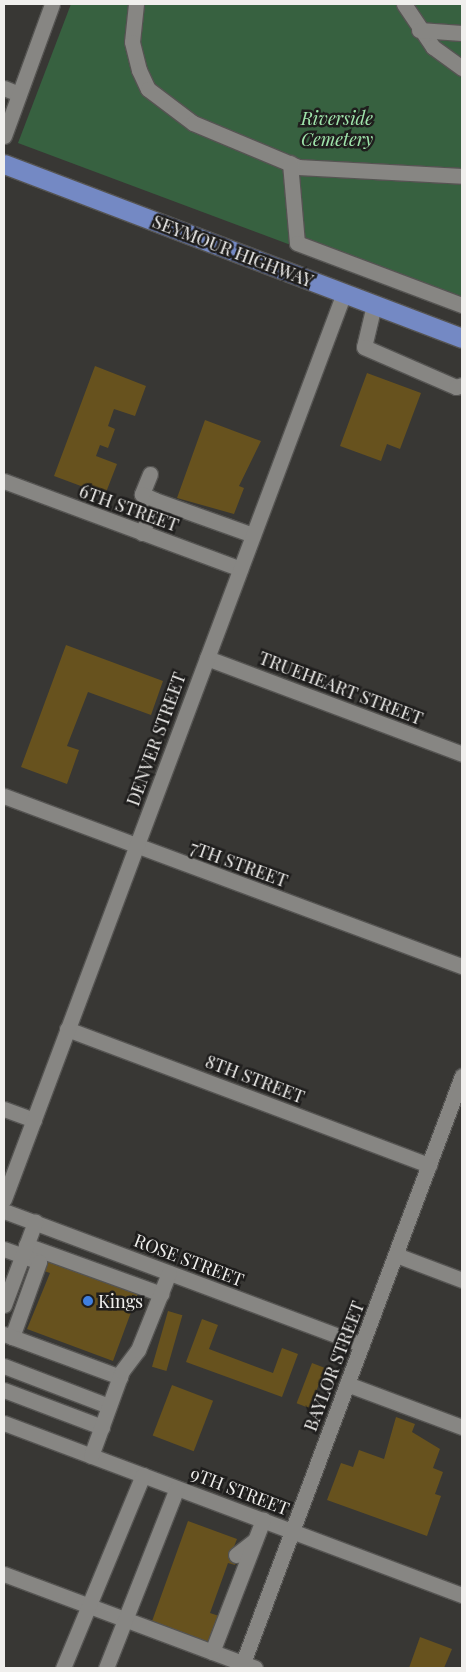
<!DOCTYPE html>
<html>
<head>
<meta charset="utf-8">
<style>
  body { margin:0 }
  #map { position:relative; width:466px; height:1672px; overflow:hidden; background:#383734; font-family:"Playfair Display",serif }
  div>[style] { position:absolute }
  .green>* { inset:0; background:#376140 }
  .building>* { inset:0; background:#67521e; transform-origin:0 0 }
  .roads { filter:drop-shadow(1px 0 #555452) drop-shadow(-1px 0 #555452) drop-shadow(0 1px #555452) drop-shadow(0 -1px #555452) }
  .minor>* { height:15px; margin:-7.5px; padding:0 7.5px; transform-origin:7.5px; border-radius:7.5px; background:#878683 }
  .major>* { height:19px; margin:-9.5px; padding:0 9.5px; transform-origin:9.5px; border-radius:9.5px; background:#7489c4 }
  .dots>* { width:14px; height:14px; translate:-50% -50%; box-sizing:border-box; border:2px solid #1f1e1d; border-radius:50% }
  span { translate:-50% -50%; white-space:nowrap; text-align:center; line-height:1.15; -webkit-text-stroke:5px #1f1e1d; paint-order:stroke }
  .park-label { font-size:18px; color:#a0e5ac; font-style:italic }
  .street-label { font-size:18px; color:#f0efed }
  .poi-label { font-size:18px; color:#f0efed }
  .left { translate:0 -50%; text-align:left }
  .frame { position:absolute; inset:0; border:5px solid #f0efed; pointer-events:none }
</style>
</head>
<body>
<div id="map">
  <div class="green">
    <div style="clip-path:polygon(71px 4px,462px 4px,462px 309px,18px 143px)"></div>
  </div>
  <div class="building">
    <div style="clip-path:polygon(95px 366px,146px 386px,135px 416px,114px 409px,108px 426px,115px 429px,108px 448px,100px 445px,96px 456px,117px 464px,105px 495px,54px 476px)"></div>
    <div style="clip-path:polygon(367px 373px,421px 393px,400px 449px,387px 444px,381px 461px,340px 446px)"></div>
    <div style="clip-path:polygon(205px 420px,261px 441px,239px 486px,244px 488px,234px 514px,177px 498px)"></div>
    <div style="clip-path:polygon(66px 645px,163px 681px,151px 715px,88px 692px,67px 746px,79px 750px,67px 784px,21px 767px)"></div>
    <div style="clip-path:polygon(45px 1258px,140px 1288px,113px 1361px,27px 1329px,50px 1273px,41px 1270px)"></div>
    <div style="left:168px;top:1311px;width:15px;height:58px;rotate:16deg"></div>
    <div style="clip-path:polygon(202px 1319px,218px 1325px,209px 1349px,273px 1373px,282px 1348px,298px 1354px,282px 1397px,186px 1362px)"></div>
    <div style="left:312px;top:1363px;width:14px;height:43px;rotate:21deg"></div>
    <div style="left:172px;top:1385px;width:44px;height:54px;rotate:21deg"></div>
    <div style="clip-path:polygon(396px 1417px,415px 1424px,412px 1432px,440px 1449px,433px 1468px,443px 1472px,435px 1494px,441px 1496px,427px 1536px,327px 1500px,341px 1463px,353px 1467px,359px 1450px,384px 1459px)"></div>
    <div style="clip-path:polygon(188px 1521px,237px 1539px,231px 1554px,239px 1556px,235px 1565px,228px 1563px,210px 1613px,219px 1616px,209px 1645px,151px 1624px)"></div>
    <div style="clip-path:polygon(420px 1637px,452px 1649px,444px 1668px,409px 1668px)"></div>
  </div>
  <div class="roads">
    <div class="minor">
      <div style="left:136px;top:4px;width:38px;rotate:96deg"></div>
      <div style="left:132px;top:42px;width:29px;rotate:76deg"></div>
      <div style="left:139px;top:70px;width:21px;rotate:65deg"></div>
      <div style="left:148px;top:89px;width:56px;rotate:37.1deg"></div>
      <div style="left:193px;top:123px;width:114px;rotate:22.7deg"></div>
      <div style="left:298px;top:167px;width:164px;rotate:3.1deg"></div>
      <div style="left:404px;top:4px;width:52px;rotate:56deg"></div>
      <div style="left:433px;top:47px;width:36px;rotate:36deg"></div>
      <div style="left:419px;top:30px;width:43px;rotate:4deg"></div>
      <div style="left:4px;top:88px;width:16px;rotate:22deg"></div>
      <div style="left:4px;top:136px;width:140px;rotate:-70deg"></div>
      <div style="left:290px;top:163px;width:80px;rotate:85deg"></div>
      <div style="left:297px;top:243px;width:176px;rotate:20.6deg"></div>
      <div style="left:374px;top:305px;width:43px;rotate:103.4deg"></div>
      <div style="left:364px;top:347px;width:100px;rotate:23.5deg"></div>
      <div style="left:456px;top:387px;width:6px;rotate:-18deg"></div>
      <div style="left:150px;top:474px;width:22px;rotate:112deg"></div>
      <div style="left:142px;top:494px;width:14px;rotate:25deg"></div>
      <div style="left:4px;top:481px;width:252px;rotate:20.4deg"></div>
      <div style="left:142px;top:533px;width:35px;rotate:-68deg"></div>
      <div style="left:155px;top:500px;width:104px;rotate:19.7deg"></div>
      <div style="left:207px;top:658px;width:272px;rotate:20.6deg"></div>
      <div style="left:4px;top:796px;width:489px;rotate:20.4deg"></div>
      <div style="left:67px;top:1029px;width:387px;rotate:20.6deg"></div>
      <div style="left:4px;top:1109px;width:32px;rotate:20deg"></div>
      <div style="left:4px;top:1199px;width:968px;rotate:-69.43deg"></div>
      <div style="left:4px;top:1211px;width:382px;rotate:20.5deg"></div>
      <div style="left:26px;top:1245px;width:144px;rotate:19.9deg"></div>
      <div style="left:4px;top:1249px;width:37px;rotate:20deg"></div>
      <div style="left:39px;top:1262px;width:80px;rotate:109.8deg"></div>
      <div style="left:396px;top:1255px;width:71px;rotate:20.7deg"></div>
      <div style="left:4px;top:1305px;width:89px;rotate:-69.5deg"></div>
      <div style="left:4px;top:1334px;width:124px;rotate:20.3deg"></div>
      <div style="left:4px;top:1366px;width:112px;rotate:20.9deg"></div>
      <div style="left:347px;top:1384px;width:123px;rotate:20.5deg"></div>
      <div style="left:4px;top:1390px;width:105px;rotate:20.7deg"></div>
      <div style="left:4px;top:1423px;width:489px;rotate:20.6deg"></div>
      <div style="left:91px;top:1456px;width:90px;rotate:-70deg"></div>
      <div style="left:122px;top:1371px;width:26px;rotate:-53deg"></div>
      <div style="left:138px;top:1350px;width:83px;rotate:-68.1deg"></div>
      <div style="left:236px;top:1555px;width:24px;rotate:-38deg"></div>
      <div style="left:4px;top:1574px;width:268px;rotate:20.5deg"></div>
      <div style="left:212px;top:1652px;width:142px;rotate:-68.9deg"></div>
      <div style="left:63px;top:1668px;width:209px;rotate:-67.5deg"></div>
      <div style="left:106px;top:1668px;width:193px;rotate:-68.5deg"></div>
      <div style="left:241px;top:1668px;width:632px;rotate:-69.53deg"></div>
    </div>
    <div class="major">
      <div style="left:4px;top:164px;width:490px;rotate:20.8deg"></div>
    </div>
  </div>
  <div class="dots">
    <div style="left:88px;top:1301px;background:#3f7fe0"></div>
  </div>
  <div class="park-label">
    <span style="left:337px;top:129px">Riverside<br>Cemetery</span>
  </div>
  <div class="street-label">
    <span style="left:233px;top:251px;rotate:21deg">SEYMOUR HIGHWAY</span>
    <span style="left:129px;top:508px;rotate:20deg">6TH STREET</span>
    <span style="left:341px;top:688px;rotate:21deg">TRUEHEART STREET</span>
    <span style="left:156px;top:739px;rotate:-70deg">DENVER STREET</span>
    <span style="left:239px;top:864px;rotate:20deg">7TH STREET</span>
    <span style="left:255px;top:1079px;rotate:21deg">8TH STREET</span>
    <span style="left:189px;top:1260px;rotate:21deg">ROSE STREET</span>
    <span style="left:334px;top:1366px;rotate:-69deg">BAYLOR STREET</span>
    <span style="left:240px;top:1491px;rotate:21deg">9TH STREET</span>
  </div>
  <div class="poi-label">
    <span class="left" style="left:98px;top:1301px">Kings</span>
  </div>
  <div class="frame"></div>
</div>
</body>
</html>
